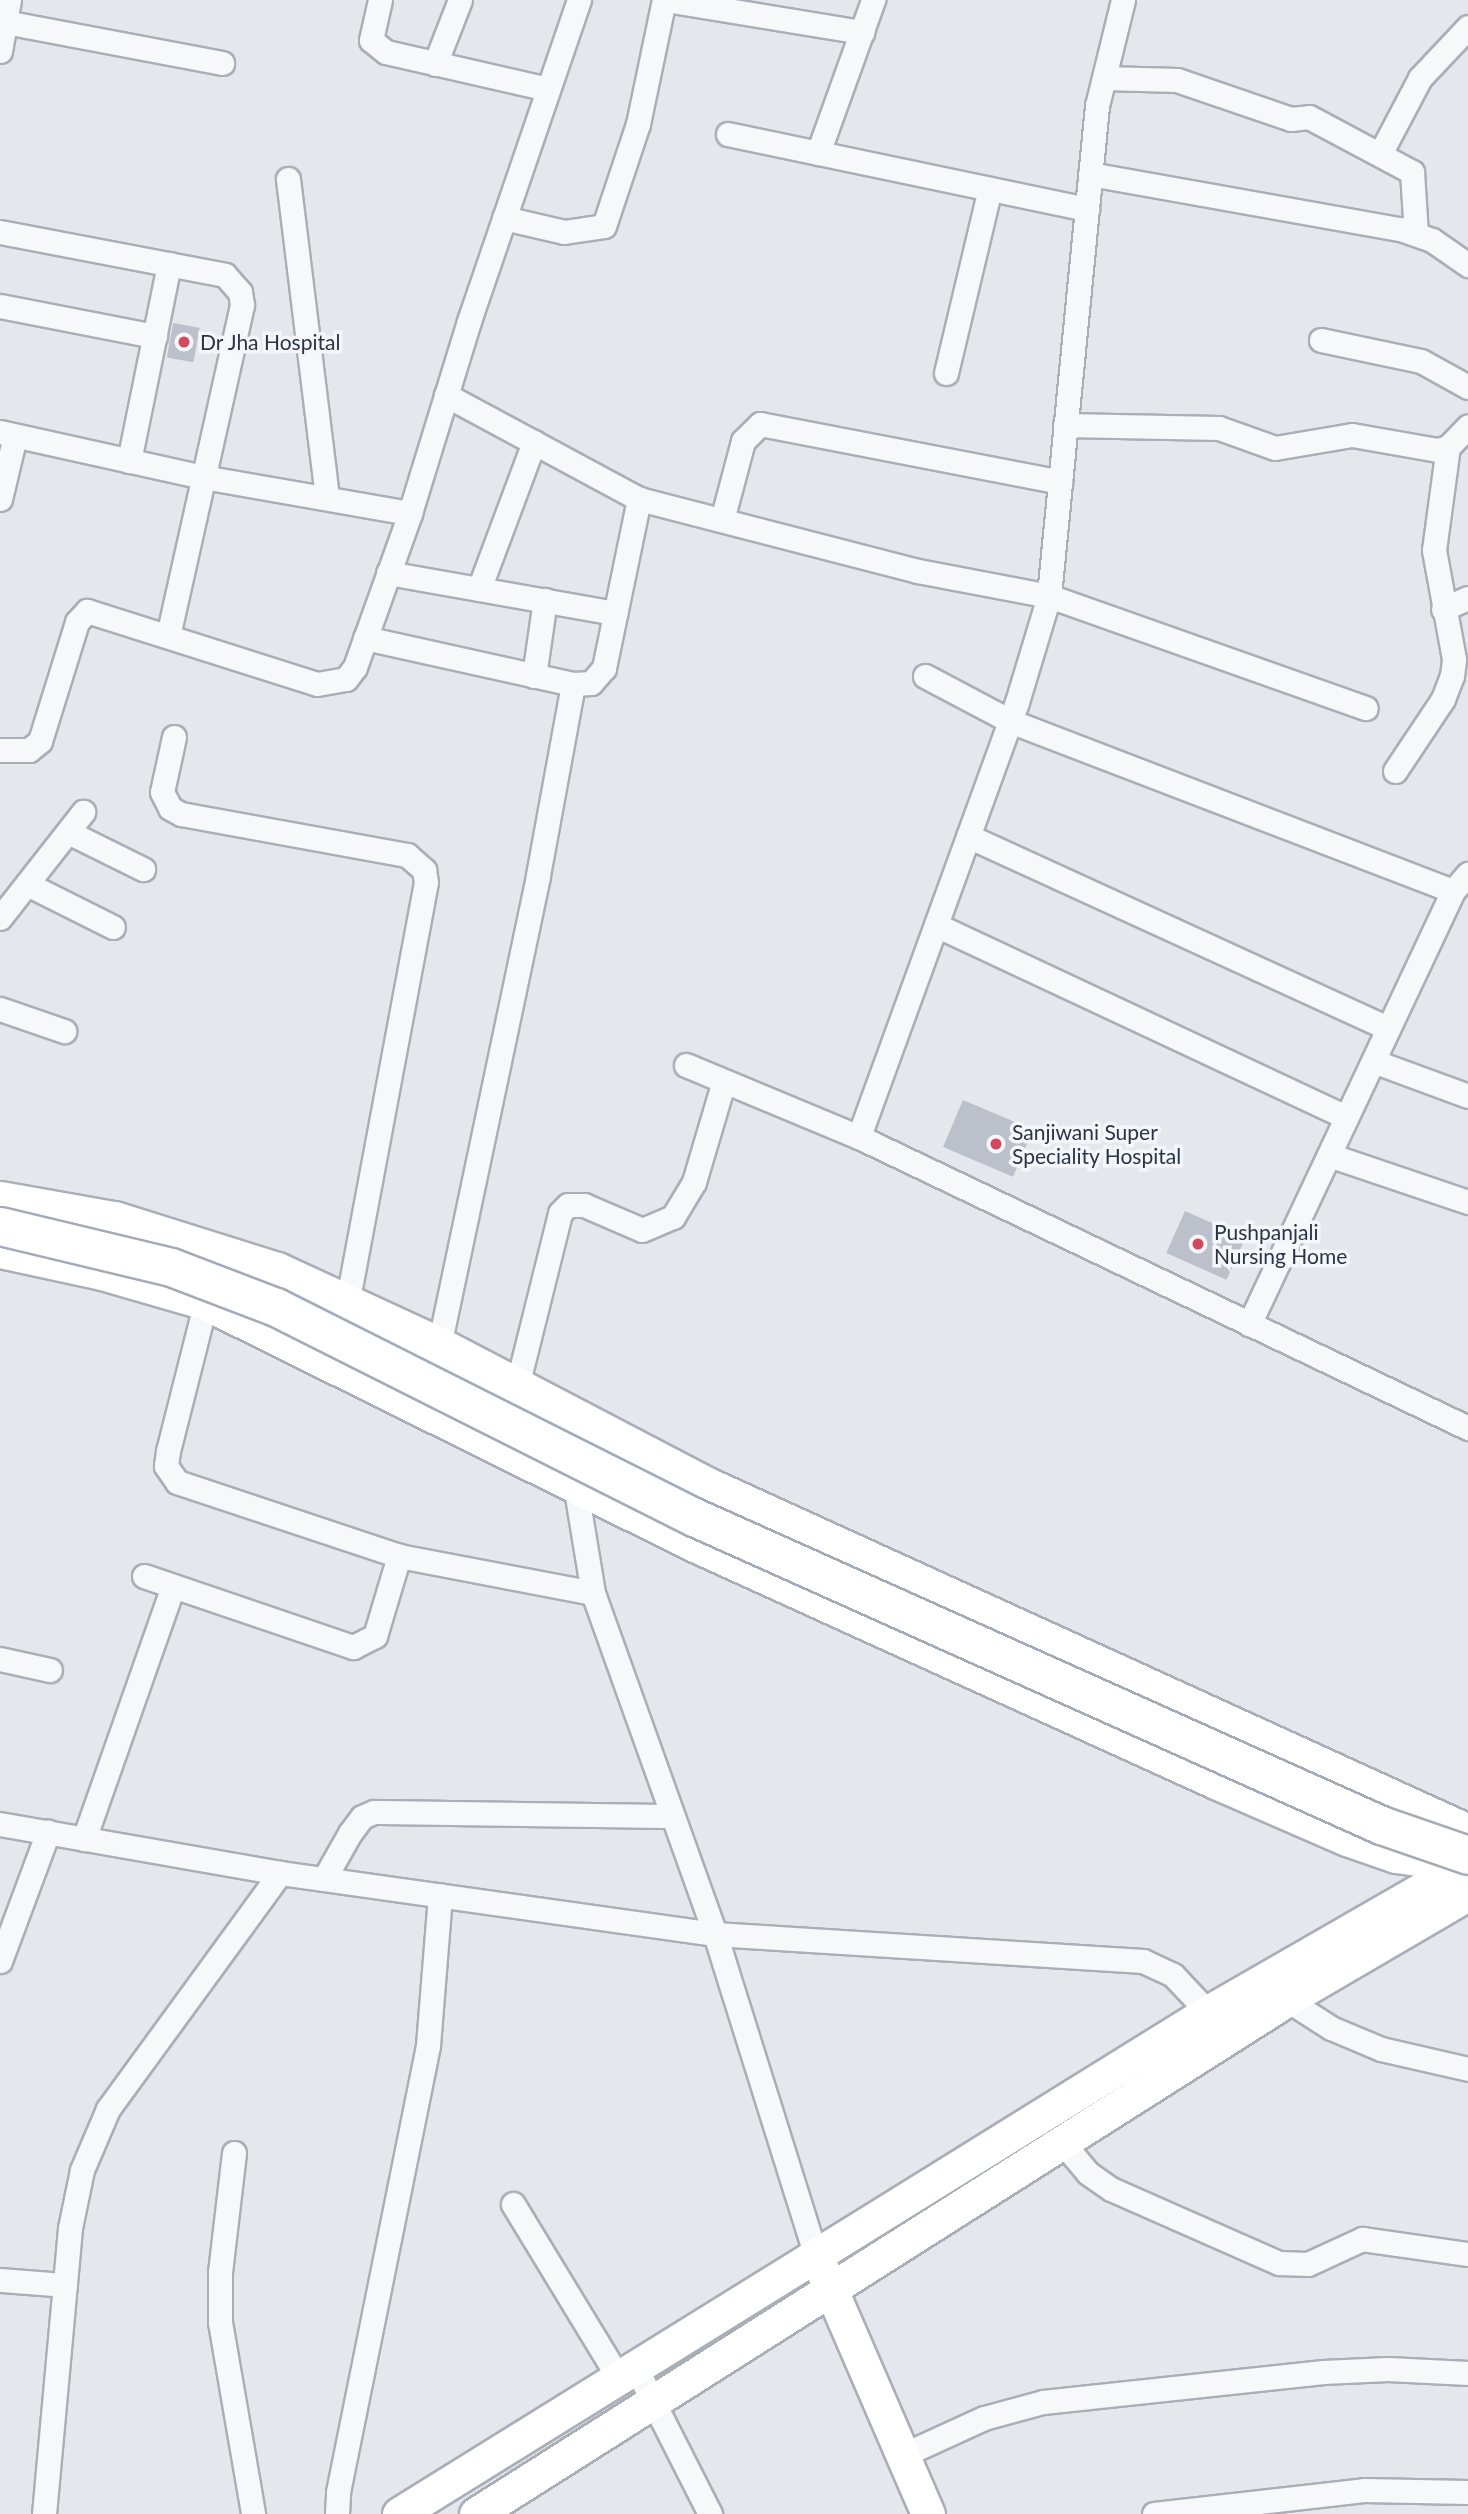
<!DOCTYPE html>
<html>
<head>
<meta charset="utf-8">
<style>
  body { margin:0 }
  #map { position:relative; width:1468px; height:2514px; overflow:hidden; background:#e4e7ec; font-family:Lato,sans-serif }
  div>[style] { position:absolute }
  .building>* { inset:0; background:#bbc0ca; transform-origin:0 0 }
  .roads { filter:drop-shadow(2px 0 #a9aeb7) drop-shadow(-2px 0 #a9aeb7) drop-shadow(0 2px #a9aeb7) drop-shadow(0 -2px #a9aeb7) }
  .street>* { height:23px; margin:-11.5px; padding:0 11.5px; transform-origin:11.5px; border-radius:11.5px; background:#f7f8fa }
  .secondary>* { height:33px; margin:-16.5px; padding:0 16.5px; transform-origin:16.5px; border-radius:16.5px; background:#fff }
  .primary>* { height:37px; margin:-18.5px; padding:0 18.5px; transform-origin:18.5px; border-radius:18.5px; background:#fff }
  .bridges { filter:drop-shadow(2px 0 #a3abb8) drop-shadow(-2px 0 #a3abb8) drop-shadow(0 2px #a3abb8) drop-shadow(0 -2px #a3abb8) }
  .primary-bridge>* { height:37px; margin:-18.5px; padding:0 18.5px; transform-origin:18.5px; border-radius:18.5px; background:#fff }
  .dots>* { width:19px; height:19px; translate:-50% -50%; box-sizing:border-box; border:4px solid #f4f6f9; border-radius:50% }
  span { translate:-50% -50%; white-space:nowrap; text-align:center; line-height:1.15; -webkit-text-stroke:7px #f4f6f9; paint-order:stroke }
  .poi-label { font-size:21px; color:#2b3445 }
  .left { translate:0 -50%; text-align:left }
</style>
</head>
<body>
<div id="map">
  <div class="building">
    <div style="left:173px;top:323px;width:27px;height:35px;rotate:10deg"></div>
    <div style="left:963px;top:1100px;width:76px;height:51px;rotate:23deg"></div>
    <div style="left:1185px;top:1211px;width:66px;height:46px;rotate:24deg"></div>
  </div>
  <div class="roads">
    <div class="street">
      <div style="left:380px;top:0;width:41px;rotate:102.7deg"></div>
      <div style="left:371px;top:40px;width:19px;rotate:39deg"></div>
      <div style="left:386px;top:52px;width:166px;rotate:12.9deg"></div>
      <div style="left:666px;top:0;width:199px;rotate:9.3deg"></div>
      <div style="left:1123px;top:0;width:109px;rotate:103.8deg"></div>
      <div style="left:1097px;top:106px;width:492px;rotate:95.6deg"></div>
      <div style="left:1049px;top:596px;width:111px;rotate:106.8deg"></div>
      <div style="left:1017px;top:702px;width:463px;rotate:110deg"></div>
      <div style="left:859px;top:1137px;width:675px;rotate:25.54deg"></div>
      <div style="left:5px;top:22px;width:221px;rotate:10.7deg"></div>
      <div style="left:0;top:51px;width:52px;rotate:-80deg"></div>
      <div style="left:435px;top:64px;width:69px;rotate:-68.7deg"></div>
      <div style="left:1104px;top:78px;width:73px;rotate:1.6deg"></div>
      <div style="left:1177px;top:80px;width:120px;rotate:18.9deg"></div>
      <div style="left:1291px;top:119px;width:18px;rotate:-6deg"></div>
      <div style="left:1309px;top:117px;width:117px;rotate:28.1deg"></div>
      <div style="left:1412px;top:172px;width:62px;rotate:86.3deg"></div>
      <div style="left:728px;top:134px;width:367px;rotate:11.8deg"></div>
      <div style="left:818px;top:153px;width:163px;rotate:-70.2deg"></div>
      <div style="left:1380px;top:154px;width:86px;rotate:-62.2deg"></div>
      <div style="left:1420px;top:78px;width:70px;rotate:-46.7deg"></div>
      <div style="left:1090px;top:174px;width:315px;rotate:10.1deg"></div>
      <div style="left:1400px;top:229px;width:34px;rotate:19deg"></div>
      <div style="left:1432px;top:240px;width:44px;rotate:34.8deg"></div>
      <div style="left:288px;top:179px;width:320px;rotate:83deg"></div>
      <div style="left:504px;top:218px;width:62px;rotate:13.1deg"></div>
      <div style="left:564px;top:232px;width:40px;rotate:-8.5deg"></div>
      <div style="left:604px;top:226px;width:108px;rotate:-71.6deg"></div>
      <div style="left:638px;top:124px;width:127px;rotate:-78.2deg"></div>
      <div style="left:0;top:232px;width:229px;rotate:10.8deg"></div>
      <div style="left:225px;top:275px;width:23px;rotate:49deg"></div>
      <div style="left:240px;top:292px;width:13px;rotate:81deg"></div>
      <div style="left:242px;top:305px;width:339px;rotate:102.6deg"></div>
      <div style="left:0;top:306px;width:158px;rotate:11deg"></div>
      <div style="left:1321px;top:340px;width:102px;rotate:11.9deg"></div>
      <div style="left:1421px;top:361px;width:54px;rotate:29deg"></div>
      <div style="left:946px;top:373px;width:189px;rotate:-76.6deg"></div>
      <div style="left:446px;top:395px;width:219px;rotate:28.3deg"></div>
      <div style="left:639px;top:499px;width:288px;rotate:14.5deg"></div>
      <div style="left:918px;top:571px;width:133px;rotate:10.8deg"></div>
      <div style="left:1049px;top:596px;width:336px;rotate:19.5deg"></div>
      <div style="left:1065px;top:425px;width:154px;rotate:1.1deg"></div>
      <div style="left:1219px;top:428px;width:59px;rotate:19.7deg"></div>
      <div style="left:1275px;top:448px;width:78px;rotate:-9.6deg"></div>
      <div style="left:1352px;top:435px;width:87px;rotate:9.9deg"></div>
      <div style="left:1438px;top:450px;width:10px;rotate:-17deg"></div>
      <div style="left:1448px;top:447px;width:29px;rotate:-46deg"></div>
      <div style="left:0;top:432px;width:208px;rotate:12.5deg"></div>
      <div style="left:203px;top:477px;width:210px;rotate:9.9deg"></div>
      <div style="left:410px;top:513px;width:201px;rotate:-72.9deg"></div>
      <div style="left:469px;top:321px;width:339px;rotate:-71.1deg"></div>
      <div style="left:129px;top:461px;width:201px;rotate:-78.5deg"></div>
      <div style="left:0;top:499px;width:65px;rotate:-76.6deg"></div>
      <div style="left:722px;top:520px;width:82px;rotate:-75.1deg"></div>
      <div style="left:743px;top:441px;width:24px;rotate:-45deg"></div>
      <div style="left:760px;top:424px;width:306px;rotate:10.9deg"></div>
      <div style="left:388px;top:573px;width:231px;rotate:10deg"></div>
      <div style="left:479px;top:589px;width:157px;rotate:-69.5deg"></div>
      <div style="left:1443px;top:609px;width:27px;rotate:-24deg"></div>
      <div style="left:365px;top:638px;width:213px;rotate:12.5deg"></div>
      <div style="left:573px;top:684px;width:18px;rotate:-3deg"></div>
      <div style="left:591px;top:683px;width:20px;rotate:-49deg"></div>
      <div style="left:604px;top:668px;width:173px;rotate:-78.3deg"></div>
      <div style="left:534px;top:676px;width:77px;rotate:-81.8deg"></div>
      <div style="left:925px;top:676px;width:96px;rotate:27.9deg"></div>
      <div style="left:1010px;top:721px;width:474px;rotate:21deg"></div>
      <div style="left:1453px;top:891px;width:479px;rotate:115.2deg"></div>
      <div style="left:174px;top:737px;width:56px;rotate:102.3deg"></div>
      <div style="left:162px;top:792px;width:18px;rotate:63deg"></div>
      <div style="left:170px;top:808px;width:13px;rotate:29deg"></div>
      <div style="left:181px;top:814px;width:230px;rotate:10.3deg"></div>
      <div style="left:407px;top:855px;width:23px;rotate:41deg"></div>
      <div style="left:424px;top:870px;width:12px;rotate:81deg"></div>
      <div style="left:426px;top:882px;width:429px;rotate:100.6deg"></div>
      <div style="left:0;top:750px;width:29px"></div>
      <div style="left:29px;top:750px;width:14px;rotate:-39deg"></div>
      <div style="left:40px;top:741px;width:125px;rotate:-72.7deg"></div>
      <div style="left:77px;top:622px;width:15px;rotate:-48deg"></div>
      <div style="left:87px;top:611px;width:241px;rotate:17.6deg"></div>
      <div style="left:317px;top:684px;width:29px;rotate:-10deg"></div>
      <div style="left:346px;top:679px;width:15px;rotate:-53deg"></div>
      <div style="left:355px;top:667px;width:164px;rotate:-70.3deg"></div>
      <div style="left:1395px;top:771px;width:87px;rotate:-56.3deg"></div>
      <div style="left:1443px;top:699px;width:25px;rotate:-69deg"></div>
      <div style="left:1452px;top:676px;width:17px;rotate:-83deg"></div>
      <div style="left:1454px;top:659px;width:111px;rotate:-100.4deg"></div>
      <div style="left:1434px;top:550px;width:104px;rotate:-82.3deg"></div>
      <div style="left:68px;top:832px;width:84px;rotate:26.3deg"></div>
      <div style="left:968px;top:836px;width:462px;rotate:24.6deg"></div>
      <div style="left:27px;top:884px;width:96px;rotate:26.6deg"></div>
      <div style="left:1453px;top:891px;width:23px;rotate:-49deg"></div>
      <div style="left:0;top:918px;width:135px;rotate:-51.9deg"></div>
      <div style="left:936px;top:925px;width:453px;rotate:25.1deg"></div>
      <div style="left:0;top:1009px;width:68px;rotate:19deg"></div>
      <div style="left:1373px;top:1061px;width:101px;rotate:20.2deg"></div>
      <div style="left:686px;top:1065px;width:187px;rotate:22.6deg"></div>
      <div style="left:1329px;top:1155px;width:147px;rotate:18.7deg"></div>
      <div style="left:206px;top:1301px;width:155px;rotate:104.2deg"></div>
      <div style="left:168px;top:1451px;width:15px;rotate:98deg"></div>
      <div style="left:166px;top:1466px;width:19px;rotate:55deg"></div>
      <div style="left:177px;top:1482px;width:234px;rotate:18.4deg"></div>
      <div style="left:399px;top:1556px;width:197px;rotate:10.8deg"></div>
      <div style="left:439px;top:1346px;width:481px;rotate:-78.1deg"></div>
      <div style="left:538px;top:875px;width:194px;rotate:-79.6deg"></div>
      <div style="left:517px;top:1386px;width:178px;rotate:-76deg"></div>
      <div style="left:560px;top:1213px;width:11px;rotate:-45deg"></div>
      <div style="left:568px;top:1205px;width:16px"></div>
      <div style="left:584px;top:1205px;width:63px;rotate:23.3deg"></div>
      <div style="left:642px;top:1230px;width:34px;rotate:-23deg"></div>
      <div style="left:673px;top:1217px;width:41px;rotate:-59deg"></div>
      <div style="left:694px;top:1182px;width:105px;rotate:-73.5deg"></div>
      <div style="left:574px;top:1478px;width:117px;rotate:80.6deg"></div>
      <div style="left:593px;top:1593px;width:362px;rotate:70.3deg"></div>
      <div style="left:715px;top:1934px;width:335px;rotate:72.6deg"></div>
      <div style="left:144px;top:1576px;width:221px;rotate:18.8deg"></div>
      <div style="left:353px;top:1647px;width:25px;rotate:-27deg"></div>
      <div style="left:375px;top:1636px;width:84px;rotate:-73.3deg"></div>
      <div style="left:0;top:1659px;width:51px;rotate:12.4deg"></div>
      <div style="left:0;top:1824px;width:284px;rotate:9.9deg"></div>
      <div style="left:280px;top:1873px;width:439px;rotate:8deg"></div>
      <div style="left:715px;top:1934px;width:429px;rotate:3.6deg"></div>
      <div style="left:1143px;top:1961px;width:33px;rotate:25deg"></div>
      <div style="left:1173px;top:1975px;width:51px;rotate:46.6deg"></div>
      <div style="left:84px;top:1839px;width:268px;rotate:-70.6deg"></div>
      <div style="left:324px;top:1879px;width:53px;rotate:-60.5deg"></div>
      <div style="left:350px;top:1833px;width:20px;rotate:-53deg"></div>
      <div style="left:362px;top:1817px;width:13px;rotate:-23deg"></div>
      <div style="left:374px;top:1812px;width:298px;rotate:0.8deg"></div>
      <div style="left:0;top:1961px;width:138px;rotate:-69.6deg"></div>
      <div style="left:1278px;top:1994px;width:63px;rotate:32.7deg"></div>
      <div style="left:1331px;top:2028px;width:54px;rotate:22.8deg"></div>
      <div style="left:1381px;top:2049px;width:89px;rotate:12.9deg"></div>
      <div style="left:1062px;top:2142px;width:40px;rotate:50deg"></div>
      <div style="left:1088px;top:2173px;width:28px;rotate:35deg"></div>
      <div style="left:1111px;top:2189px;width:184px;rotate:23.8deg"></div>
      <div style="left:1279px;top:2263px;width:29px;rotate:2deg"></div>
      <div style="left:1308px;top:2264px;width:60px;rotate:-24.8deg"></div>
      <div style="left:1362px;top:2239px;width:107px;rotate:8.1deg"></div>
      <div style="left:234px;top:2153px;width:120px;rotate:96.7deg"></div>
      <div style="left:220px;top:2272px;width:50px;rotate:90deg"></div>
      <div style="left:220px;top:2322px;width:195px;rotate:80.2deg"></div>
      <div style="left:513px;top:2204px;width:202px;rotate:58.7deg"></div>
      <div style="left:0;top:2280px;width:65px;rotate:4.4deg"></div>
      <div style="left:635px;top:2366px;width:166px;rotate:63.1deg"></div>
      <div style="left:903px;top:2455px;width:89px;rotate:-24.6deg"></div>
      <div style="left:984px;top:2418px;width:61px;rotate:-15.2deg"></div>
      <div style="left:1043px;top:2402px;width:282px;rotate:-6.1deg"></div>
      <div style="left:1323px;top:2372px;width:65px;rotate:-2.6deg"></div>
      <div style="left:1388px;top:2369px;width:80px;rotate:2.9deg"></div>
      <div style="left:44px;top:2514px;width:287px;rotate:-84.8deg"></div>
      <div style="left:70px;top:2228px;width:59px;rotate:-78.3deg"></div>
      <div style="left:82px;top:2170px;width:66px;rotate:-66.9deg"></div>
      <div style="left:108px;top:2109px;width:292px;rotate:-53.9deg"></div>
      <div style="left:337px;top:2514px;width:22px;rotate:-87deg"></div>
      <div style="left:338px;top:2492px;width:456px;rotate:-78.6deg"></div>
      <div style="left:428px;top:2045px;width:150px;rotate:-85.4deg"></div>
      <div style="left:1154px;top:2514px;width:211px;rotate:-6.5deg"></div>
      <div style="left:1364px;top:2490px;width:104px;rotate:1.1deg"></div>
    </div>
    <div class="secondary">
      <div style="left:822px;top:2269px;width:267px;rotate:66.6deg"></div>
      <div style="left:399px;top:2514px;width:952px;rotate:-31.82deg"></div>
      <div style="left:1208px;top:2012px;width:291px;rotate:-29.9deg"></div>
      <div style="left:476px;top:2514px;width:962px;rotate:-32.38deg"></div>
      <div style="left:1288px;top:1999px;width:208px;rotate:-30.3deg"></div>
    </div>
    <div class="primary">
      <div style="left:0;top:1200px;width:116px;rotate:10deg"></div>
      <div style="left:114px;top:1220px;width:171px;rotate:17.4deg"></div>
      <div style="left:277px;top:1271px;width:179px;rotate:24.8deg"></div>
      <div style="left:439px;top:1346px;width:305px;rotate:27.6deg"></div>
      <div style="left:709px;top:1487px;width:834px;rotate:24.51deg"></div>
      <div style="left:0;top:1249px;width:104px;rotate:12.2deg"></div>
      <div style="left:102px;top:1271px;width:108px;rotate:16.1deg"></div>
      <div style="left:206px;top:1301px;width:546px;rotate:26.33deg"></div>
      <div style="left:695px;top:1543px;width:572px;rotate:24.46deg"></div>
      <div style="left:1216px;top:1780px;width:143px;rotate:23.5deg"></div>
      <div style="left:1347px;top:1837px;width:52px;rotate:19.1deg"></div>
      <div style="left:1396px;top:1854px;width:64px;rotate:8.1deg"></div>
    </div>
  </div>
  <div class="bridges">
    <div class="primary-bridge">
      <div style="left:0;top:1226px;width:176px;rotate:13.5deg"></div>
      <div style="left:171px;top:1267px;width:112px;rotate:20.9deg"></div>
      <div style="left:276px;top:1307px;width:468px;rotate:26.7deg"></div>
      <div style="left:694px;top:1517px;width:753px;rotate:24.15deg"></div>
      <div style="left:1381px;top:1825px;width:92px;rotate:19deg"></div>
    </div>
  </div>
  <div class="dots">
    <div style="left:184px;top:342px;background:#d1495b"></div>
    <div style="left:996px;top:1144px;background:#d1495b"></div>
    <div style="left:1198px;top:1244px;background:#d1495b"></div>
  </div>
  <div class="poi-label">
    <span class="left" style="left:200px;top:342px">Dr Jha Hospital</span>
    <span class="left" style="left:1012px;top:1144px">Sanjiwani Super<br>Speciality Hospital</span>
    <span class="left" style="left:1214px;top:1244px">Pushpanjali<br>Nursing Home</span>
  </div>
</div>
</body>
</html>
